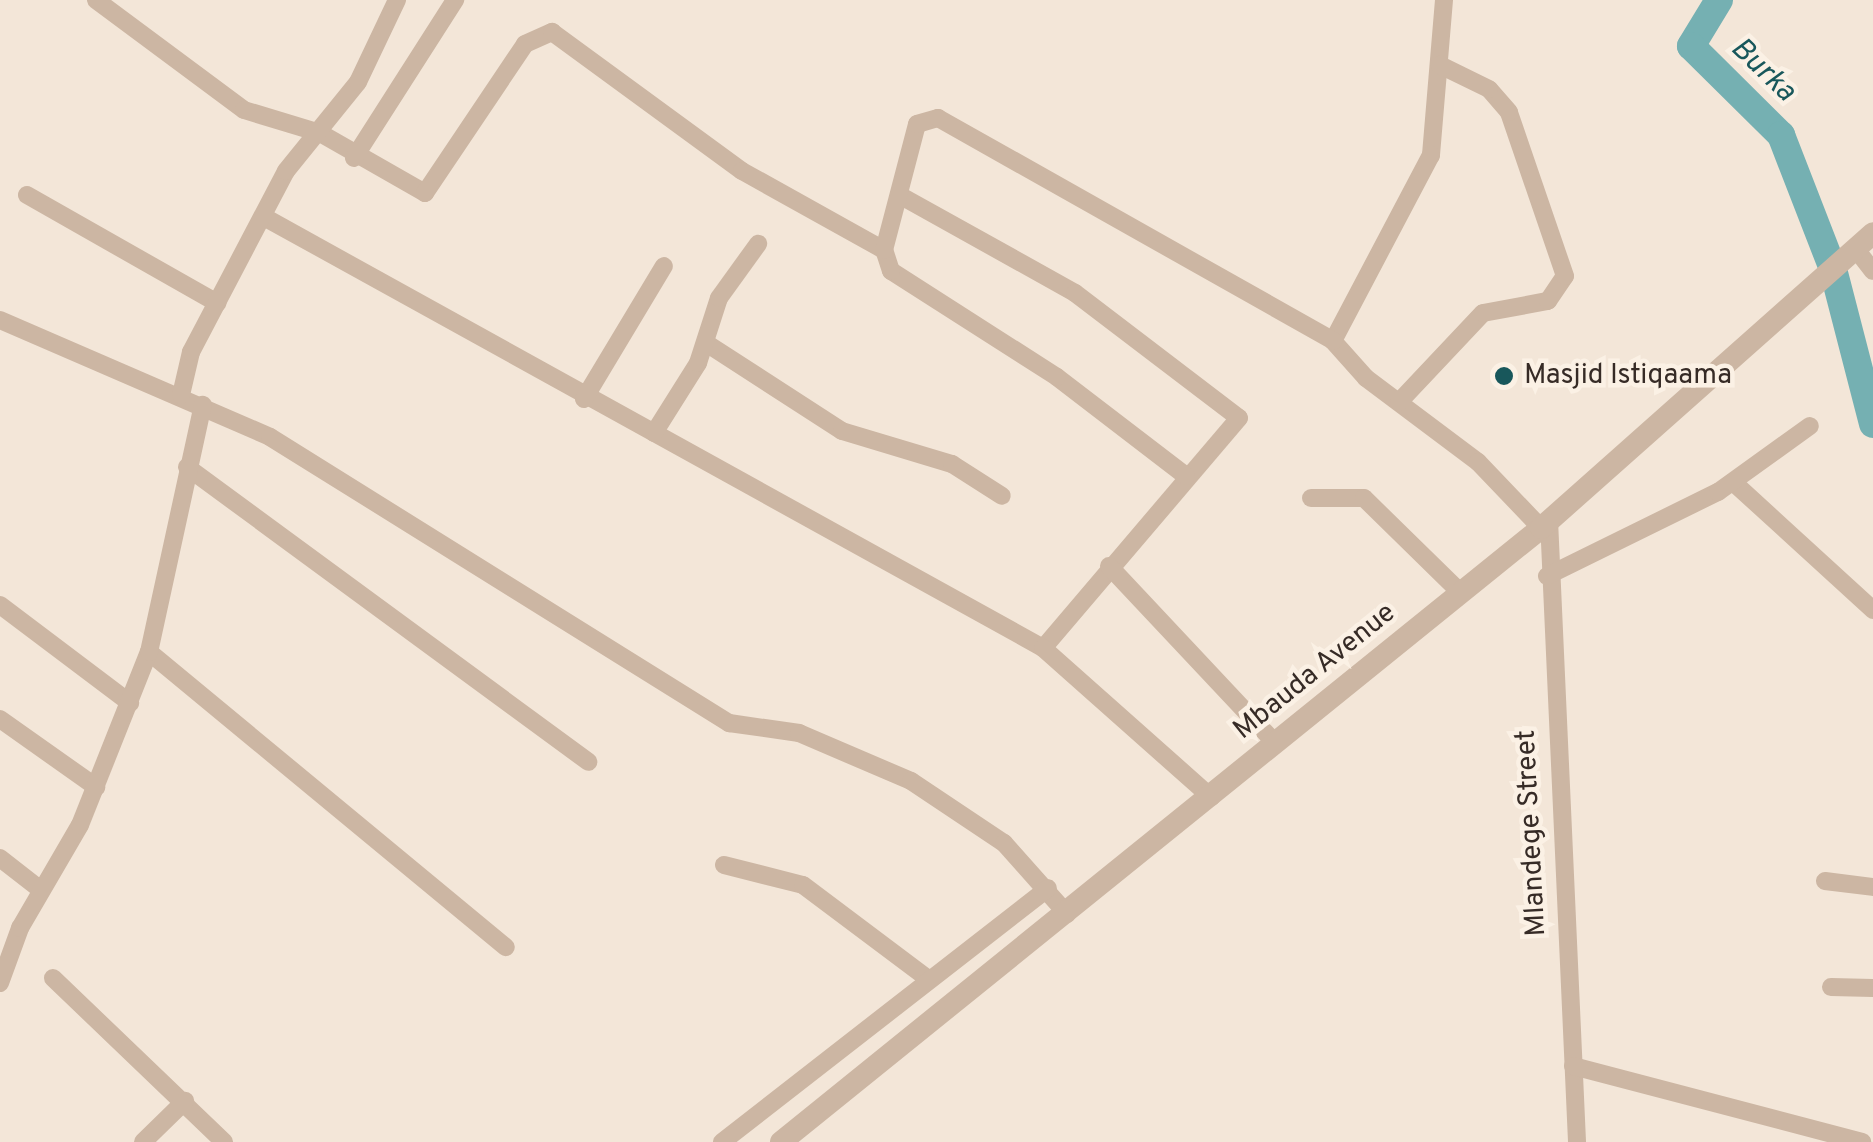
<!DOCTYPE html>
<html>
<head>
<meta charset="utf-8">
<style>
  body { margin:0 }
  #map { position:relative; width:1873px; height:1142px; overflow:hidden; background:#f3e6d8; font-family:Overpass,sans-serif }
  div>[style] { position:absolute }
  .river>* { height:28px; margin:-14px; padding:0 14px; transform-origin:14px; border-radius:14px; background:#75b0b2 }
  .minor>* { height:18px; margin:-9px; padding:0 9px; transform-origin:9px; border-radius:9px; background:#ccb6a3 }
  .tertiary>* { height:22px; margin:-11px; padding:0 11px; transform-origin:11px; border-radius:11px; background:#ccb6a3 }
  .dots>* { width:28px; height:28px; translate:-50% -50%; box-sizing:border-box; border:5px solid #fbf1e5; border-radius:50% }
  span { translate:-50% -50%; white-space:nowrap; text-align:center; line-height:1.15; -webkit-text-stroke:9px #fbf1e5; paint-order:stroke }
  .poi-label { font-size:28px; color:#362b26 }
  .left { translate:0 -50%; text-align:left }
  .street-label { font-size:28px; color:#362b26 }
  .water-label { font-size:30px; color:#18575b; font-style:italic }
</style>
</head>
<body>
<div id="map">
  <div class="river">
    <div style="left:1719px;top:0;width:54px;rotate:121.3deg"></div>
    <div style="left:1691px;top:46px;width:127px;rotate:44.7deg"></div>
    <div style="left:1781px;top:135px;width:144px;rotate:68.8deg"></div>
    <div style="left:1833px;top:269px;width:160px;rotate:75.5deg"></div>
  </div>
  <div class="minor">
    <div style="left:96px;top:0;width:184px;rotate:36.6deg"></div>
    <div style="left:244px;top:110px;width:79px;rotate:16.8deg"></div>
    <div style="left:320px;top:133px;width:121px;rotate:29.7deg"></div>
    <div style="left:425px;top:193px;width:179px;rotate:-56.1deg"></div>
    <div style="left:525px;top:44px;width:30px;rotate:-24deg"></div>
    <div style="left:552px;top:32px;width:235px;rotate:36.2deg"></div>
    <div style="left:742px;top:171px;width:162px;rotate:29.1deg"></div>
    <div style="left:1444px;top:0;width:156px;rotate:94.8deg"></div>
    <div style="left:1431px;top:155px;width:210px;rotate:117.8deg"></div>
    <div style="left:1333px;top:341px;width:50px;rotate:48.3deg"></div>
    <div style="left:1366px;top:378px;width:140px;rotate:36.9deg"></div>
    <div style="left:1478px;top:462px;width:91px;rotate:46.3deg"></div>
    <div style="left:354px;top:158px;width:188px;rotate:-57.4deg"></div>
    <div style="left:27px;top:195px;width:219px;rotate:29.6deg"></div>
    <div style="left:901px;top:196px;width:199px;rotate:29.1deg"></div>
    <div style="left:1075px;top:293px;width:206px;rotate:37.3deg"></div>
    <div style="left:1239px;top:418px;width:302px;rotate:130.4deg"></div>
    <div style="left:264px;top:217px;width:890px;rotate:28.95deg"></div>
    <div style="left:1043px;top:648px;width:225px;rotate:41.6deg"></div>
    <div style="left:1855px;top:248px;width:29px;rotate:52deg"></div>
    <div style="left:0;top:320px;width:294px;rotate:23.4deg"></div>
    <div style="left:270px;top:437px;width:541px;rotate:31.93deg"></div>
    <div style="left:729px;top:723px;width:71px;rotate:8.1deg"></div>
    <div style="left:799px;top:733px;width:122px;rotate:23.2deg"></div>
    <div style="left:911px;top:781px;width:112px;rotate:33.7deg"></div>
    <div style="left:1004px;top:843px;width:95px;rotate:48.4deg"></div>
    <div style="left:706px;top:343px;width:162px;rotate:32.9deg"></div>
    <div style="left:842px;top:431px;width:115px;rotate:16.7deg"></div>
    <div style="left:952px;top:464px;width:59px;rotate:32.6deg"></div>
    <div style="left:181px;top:395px;width:44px;rotate:-76.9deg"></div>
    <div style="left:191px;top:352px;width:204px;rotate:-62.3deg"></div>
    <div style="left:286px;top:171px;width:114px;rotate:-51deg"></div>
    <div style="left:358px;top:82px;width:91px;rotate:-64.6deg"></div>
    <div style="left:584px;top:399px;width:155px;rotate:-59deg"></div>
    <div style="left:1399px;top:402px;width:122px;rotate:-46.7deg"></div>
    <div style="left:1483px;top:313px;width:66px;rotate:-10.5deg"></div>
    <div style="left:1548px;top:301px;width:30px;rotate:-56deg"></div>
    <div style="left:1565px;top:276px;width:173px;rotate:-108.9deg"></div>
    <div style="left:1509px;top:112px;width:30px;rotate:-131deg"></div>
    <div style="left:1489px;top:89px;width:55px;rotate:-153.9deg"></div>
    <div style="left:654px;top:433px;width:83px;rotate:-57.8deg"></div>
    <div style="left:698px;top:363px;width:68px;rotate:-72.1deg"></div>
    <div style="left:719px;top:298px;width:67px;rotate:-54.2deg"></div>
    <div style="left:187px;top:467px;width:498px;rotate:36.3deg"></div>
    <div style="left:1186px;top:476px;width:163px;rotate:-142.5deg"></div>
    <div style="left:1057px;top:377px;width:197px;rotate:-147.4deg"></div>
    <div style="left:891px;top:271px;width:22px;rotate:-108deg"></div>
    <div style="left:884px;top:250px;width:130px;rotate:-75.3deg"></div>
    <div style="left:917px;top:124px;width:22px;rotate:-16deg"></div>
    <div style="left:938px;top:118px;width:454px;rotate:29.4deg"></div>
    <div style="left:1733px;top:482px;width:190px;rotate:42.4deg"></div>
    <div style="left:1311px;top:498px;width:53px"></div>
    <div style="left:1364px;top:498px;width:134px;rotate:44.4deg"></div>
    <div style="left:1549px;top:520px;width:623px;rotate:87.42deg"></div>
    <div style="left:1109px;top:566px;width:243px;rotate:46.8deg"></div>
    <div style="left:1547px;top:576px;width:191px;rotate:-26.2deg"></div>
    <div style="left:1718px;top:492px;width:113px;rotate:-35.7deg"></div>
    <div style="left:0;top:605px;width:163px;rotate:37deg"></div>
    <div style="left:149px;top:652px;width:463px;rotate:39.6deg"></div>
    <div style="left:0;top:719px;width:118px;rotate:35.3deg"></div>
    <div style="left:0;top:858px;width:52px;rotate:38deg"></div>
    <div style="left:724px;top:865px;width:81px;rotate:14.2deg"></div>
    <div style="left:803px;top:885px;width:156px;rotate:36.9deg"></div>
    <div style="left:1825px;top:881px;width:48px;rotate:7.1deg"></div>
    <div style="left:53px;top:978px;width:237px;rotate:43.8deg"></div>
    <div style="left:0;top:983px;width:59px;rotate:-70deg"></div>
    <div style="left:20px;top:928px;width:119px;rotate:-59.8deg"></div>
    <div style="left:80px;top:825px;width:186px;rotate:-68.3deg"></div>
    <div style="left:149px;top:652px;width:253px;rotate:-77.7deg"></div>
    <div style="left:1831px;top:987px;width:42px;rotate:1.4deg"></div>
    <div style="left:1573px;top:1066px;width:299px;rotate:14.7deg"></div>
    <div style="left:143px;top:1142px;width:59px;rotate:-44.3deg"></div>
    <div style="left:722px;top:1142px;width:413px;rotate:-37.9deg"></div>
  </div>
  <div class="tertiary">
    <div style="left:781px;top:1142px;width:977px;rotate:-38.93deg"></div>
    <div style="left:1541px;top:528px;width:444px;rotate:-41.6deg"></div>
  </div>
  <div class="dots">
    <div style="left:1504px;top:376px;background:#18575b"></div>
  </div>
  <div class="poi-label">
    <span class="left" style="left:1524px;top:376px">Masjid Istiqaama</span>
  </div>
  <div class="street-label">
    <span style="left:1315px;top:672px;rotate:-39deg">Mbauda Avenue</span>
    <span style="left:1532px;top:833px;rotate:-93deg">Mlandege Street</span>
  </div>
  <div class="water-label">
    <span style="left:1762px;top:71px;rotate:44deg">Burka</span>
  </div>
</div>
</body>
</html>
